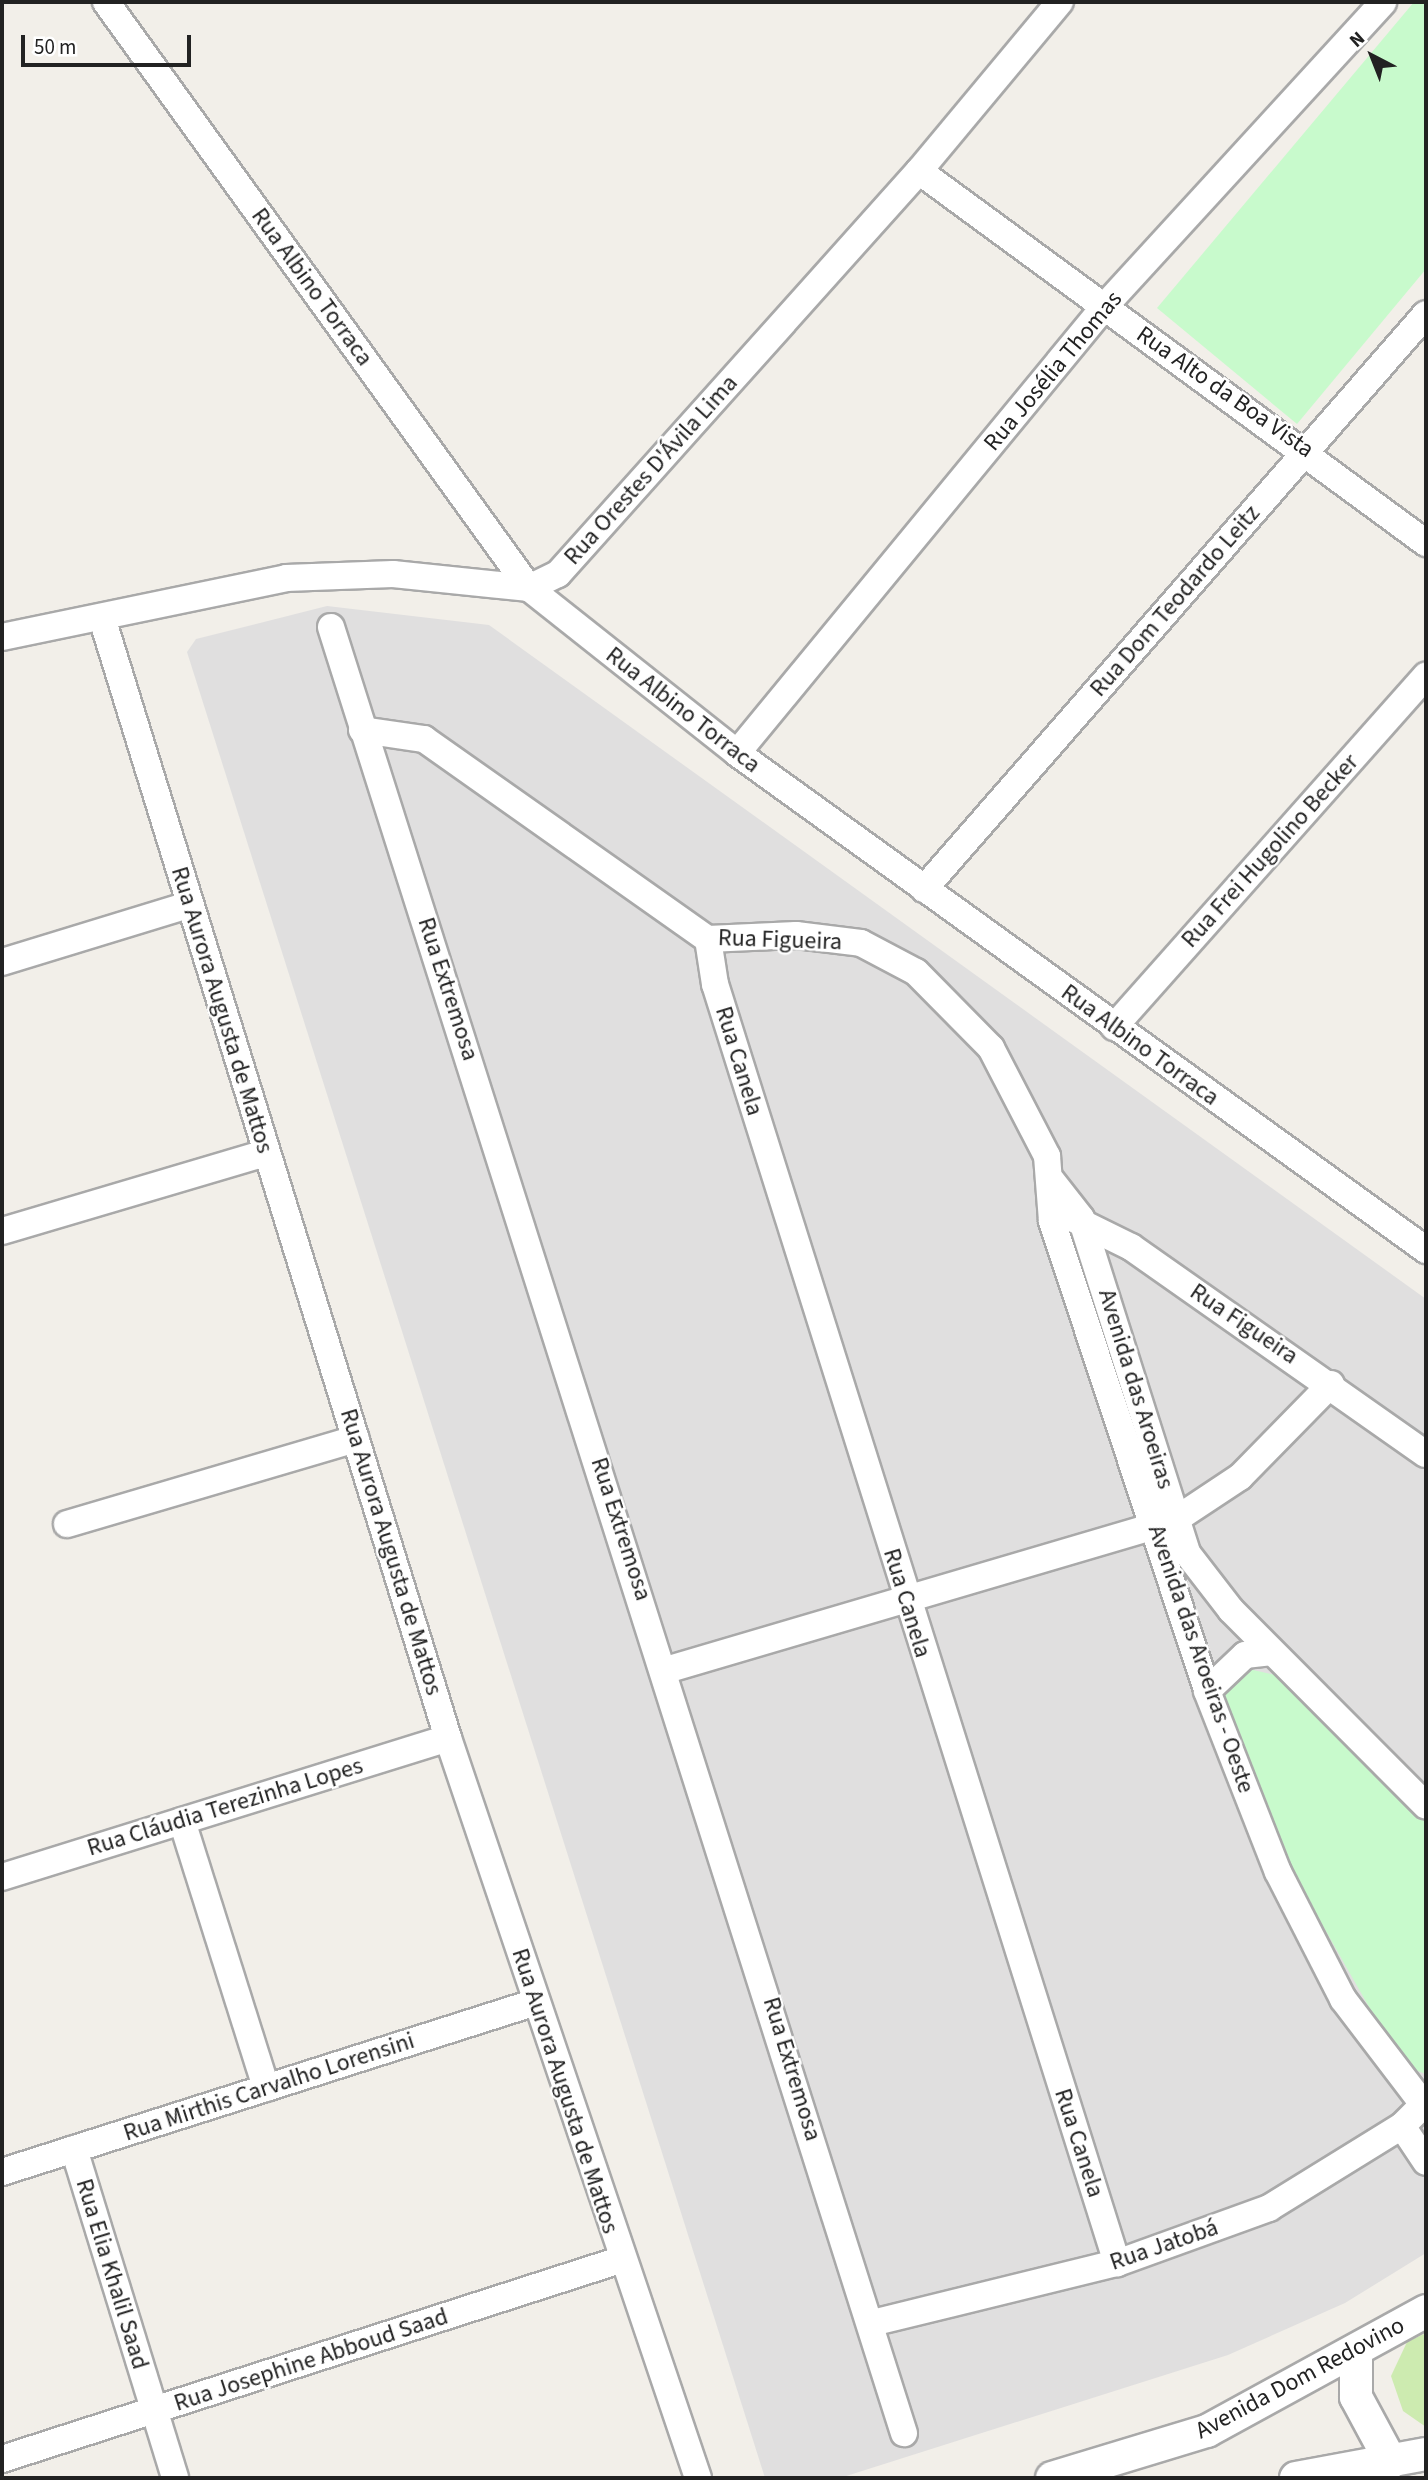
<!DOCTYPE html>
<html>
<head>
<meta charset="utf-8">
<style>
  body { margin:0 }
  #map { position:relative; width:1428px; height:2480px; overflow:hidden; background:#f2efe9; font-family:"Source Sans 3",sans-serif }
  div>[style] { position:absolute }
  .residential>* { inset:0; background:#e0dfdf }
  .grass>* { inset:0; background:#cdebb0 }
  .park>* { inset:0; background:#c8facc }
  .roads { filter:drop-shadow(2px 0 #a9a9a9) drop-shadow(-2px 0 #a9a9a9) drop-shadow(0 2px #a9a9a9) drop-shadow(0 -2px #a9a9a9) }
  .minor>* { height:26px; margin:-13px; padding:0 13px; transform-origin:13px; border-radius:13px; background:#fff }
  .tertiary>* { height:32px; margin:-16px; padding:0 16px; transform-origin:16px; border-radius:16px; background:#fff }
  span { translate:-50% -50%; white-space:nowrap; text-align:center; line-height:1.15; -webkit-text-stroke:5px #fff; paint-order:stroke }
  .street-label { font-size:24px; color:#222 }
  .frame { position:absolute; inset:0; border:4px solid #222; pointer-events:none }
  .north { position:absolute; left:1337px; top:21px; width:70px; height:70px; -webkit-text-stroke:5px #fff; paint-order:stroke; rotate:318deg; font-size:19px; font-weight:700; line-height:28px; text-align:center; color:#222 }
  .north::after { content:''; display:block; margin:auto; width:24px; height:32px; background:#222; clip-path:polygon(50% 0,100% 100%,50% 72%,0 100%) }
  .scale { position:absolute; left:21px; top:35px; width:170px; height:32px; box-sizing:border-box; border:4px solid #222; border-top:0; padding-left:9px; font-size:21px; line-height:24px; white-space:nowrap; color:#222; -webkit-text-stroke:5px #fff; paint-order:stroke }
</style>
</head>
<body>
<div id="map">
  <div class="residential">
    <div style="clip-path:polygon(327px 606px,489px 625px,1426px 1299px,1426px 2253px,1345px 2303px,1228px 2355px,840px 2478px,765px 2478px,187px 652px,196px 639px)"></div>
  </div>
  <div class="grass">
    <div style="clip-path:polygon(1426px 2333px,1426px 2427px,1403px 2411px,1391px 2376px,1407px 2342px)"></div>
  </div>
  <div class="park">
    <div style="clip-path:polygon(1414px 2px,1426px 2px,1426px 269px,1297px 424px,1157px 308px)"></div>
    <div style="clip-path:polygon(1244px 1668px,1280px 1676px,1426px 1823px,1426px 2074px,1409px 2068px,1390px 2044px,1281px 1852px,1224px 1704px,1226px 1685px)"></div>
  </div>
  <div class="roads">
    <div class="minor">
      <div style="left:106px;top:2px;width:723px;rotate:54.18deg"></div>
      <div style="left:529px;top:588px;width:265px;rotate:38.4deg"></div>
      <div style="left:737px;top:753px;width:850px;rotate:35.8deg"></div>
      <div style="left:919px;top:171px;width:629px;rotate:36.27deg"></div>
      <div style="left:102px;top:618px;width:1172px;rotate:72.83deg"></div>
      <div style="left:448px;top:1738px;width:781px;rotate:71.33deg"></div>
      <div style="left:331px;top:627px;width:1895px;rotate:72.4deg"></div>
      <div style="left:2px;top:637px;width:290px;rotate:-11.7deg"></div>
      <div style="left:286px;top:578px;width:107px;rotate:-2.1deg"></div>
      <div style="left:393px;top:574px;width:137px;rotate:5.9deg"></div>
      <div style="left:529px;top:588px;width:32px;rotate:-26deg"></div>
      <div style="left:558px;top:574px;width:541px;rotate:-48.15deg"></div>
      <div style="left:919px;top:171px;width:220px;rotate:-50.2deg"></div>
      <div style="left:362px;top:730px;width:63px;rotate:8.3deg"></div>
      <div style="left:424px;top:739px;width:347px;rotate:35.2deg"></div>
      <div style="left:708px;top:939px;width:88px;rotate:-2.6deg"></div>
      <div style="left:796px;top:935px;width:65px;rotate:7deg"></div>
      <div style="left:861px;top:943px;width:62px;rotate:27.8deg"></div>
      <div style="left:916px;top:972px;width:107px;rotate:45.4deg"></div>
      <div style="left:991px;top:1048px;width:122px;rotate:62.6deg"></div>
      <div style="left:1047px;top:1156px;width:65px;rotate:85.6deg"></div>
      <div style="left:1052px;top:1221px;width:495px;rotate:71.7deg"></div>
      <div style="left:1207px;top:1691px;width:194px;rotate:68.6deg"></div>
      <div style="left:1278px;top:1872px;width:143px;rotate:62.9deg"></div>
      <div style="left:1343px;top:1999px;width:132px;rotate:52.7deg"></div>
      <div style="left:737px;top:753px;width:578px;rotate:-50.55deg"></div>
      <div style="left:1104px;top:307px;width:413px;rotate:-47.5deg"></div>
      <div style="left:924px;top:889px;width:763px;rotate:-48.88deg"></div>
      <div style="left:708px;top:939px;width:46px;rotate:81.2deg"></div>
      <div style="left:715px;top:984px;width:1341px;rotate:72.55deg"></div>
      <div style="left:2px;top:962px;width:195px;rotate:-17deg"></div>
      <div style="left:1114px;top:1027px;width:470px;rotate:-48.4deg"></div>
      <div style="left:1052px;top:1181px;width:47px;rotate:51.9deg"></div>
      <div style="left:1081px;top:1218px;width:351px;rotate:72.4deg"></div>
      <div style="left:1187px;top:1553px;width:72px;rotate:52.3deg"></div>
      <div style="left:1231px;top:1610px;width:276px;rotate:45.1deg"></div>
      <div style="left:1074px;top:1219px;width:64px;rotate:26.2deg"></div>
      <div style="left:1131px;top:1247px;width:360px;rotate:35.1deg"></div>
      <div style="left:2px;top:1231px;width:275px;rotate:-16.5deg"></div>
      <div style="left:67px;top:1524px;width:301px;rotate:-16.4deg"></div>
      <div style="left:666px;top:1670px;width:531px;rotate:-16.42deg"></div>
      <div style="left:1175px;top:1520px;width:78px;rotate:-33.5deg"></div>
      <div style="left:1240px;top:1477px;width:130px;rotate:-45.6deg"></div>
      <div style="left:1207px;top:1691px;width:52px;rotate:-43.5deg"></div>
      <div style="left:1245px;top:1655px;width:27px;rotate:-6deg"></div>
      <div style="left:182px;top:1821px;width:280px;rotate:72.5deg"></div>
      <div style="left:2px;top:1877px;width:467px;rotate:-17.3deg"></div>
      <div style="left:1402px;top:2126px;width:43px;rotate:56.3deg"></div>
      <div style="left:74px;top:2149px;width:344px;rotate:72.9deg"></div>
      <div style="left:2px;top:2172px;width:560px;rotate:-17.66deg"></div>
      <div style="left:872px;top:2323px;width:252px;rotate:-13.8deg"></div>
      <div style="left:1117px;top:2263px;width:162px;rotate:-19.9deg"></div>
      <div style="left:1269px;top:2208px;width:156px;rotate:-31.7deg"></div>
      <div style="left:1402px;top:2126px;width:34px;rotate:-45deg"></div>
      <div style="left:2px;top:2459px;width:649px;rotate:-17.85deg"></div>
    </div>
    <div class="tertiary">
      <div style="left:1356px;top:2352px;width:45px;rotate:90deg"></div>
      <div style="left:1356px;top:2397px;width:74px;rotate:61.7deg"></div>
      <div style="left:1052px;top:2478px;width:162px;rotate:-16.9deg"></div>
      <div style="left:1207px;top:2431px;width:250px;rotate:-28.7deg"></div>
      <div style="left:1296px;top:2478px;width:132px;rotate:-10.5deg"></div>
    </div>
  </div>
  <div class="street-label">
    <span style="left:312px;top:287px;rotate:54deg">Rua Albino Torraca</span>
    <span style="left:1053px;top:371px;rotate:-50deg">Rua Josélia Thomas</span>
    <span style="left:1225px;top:392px;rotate:35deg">Rua Alto da Boa Vista</span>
    <span style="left:651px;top:470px;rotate:-48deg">Rua Orestes D'Ávila Lima</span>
    <span style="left:1175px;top:601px;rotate:-49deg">Rua Dom Teodardo Leitz</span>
    <span style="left:683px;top:710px;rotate:38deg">Rua Albino Torraca</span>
    <span style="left:1270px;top:851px;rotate:-48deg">Rua Frei Hugolino Becker</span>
    <span style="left:780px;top:940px;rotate:2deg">Rua Figueira</span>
    <span style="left:448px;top:989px;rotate:72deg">Rua Extremosa</span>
    <span style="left:222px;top:1010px;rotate:73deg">Rua Aurora Augusta de Mattos</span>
    <span style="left:1140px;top:1045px;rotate:36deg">Rua Albino Torraca</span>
    <span style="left:739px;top:1061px;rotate:73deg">Rua Canela</span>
    <span style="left:1244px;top:1324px;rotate:34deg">Rua Figueira</span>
    <span style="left:1136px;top:1389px;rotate:73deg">Avenida das Aroeiras</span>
    <span style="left:621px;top:1529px;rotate:72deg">Rua Extremosa</span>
    <span style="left:391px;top:1552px;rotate:73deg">Rua Aurora Augusta de Mattos</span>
    <span style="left:907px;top:1603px;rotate:73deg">Rua Canela</span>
    <span style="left:1201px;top:1659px;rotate:71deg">Avenida das Aroeiras - Oeste</span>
    <span style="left:225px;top:1807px;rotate:-17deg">Rua Cláudia Terezinha Lopes</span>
    <span style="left:792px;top:2069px;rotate:73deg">Rua Extremosa</span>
    <span style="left:269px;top:2087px;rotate:-18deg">Rua Mirthis Carvalho Lorensini</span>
    <span style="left:565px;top:2091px;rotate:72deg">Rua Aurora Augusta de Mattos</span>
    <span style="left:1079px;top:2143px;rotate:72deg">Rua Canela</span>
    <span style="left:1164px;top:2245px;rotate:-19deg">Rua Jatobá</span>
    <span style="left:112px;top:2274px;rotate:73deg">Rua Elia Khalil Saad</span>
    <span style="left:311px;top:2360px;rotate:-18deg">Rua Josephine Abboud Saad</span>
    <span style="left:1300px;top:2378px;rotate:-28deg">Avenida Dom Redovino</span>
  </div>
  <div class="frame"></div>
  <div class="north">N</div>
  <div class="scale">50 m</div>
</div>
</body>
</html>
